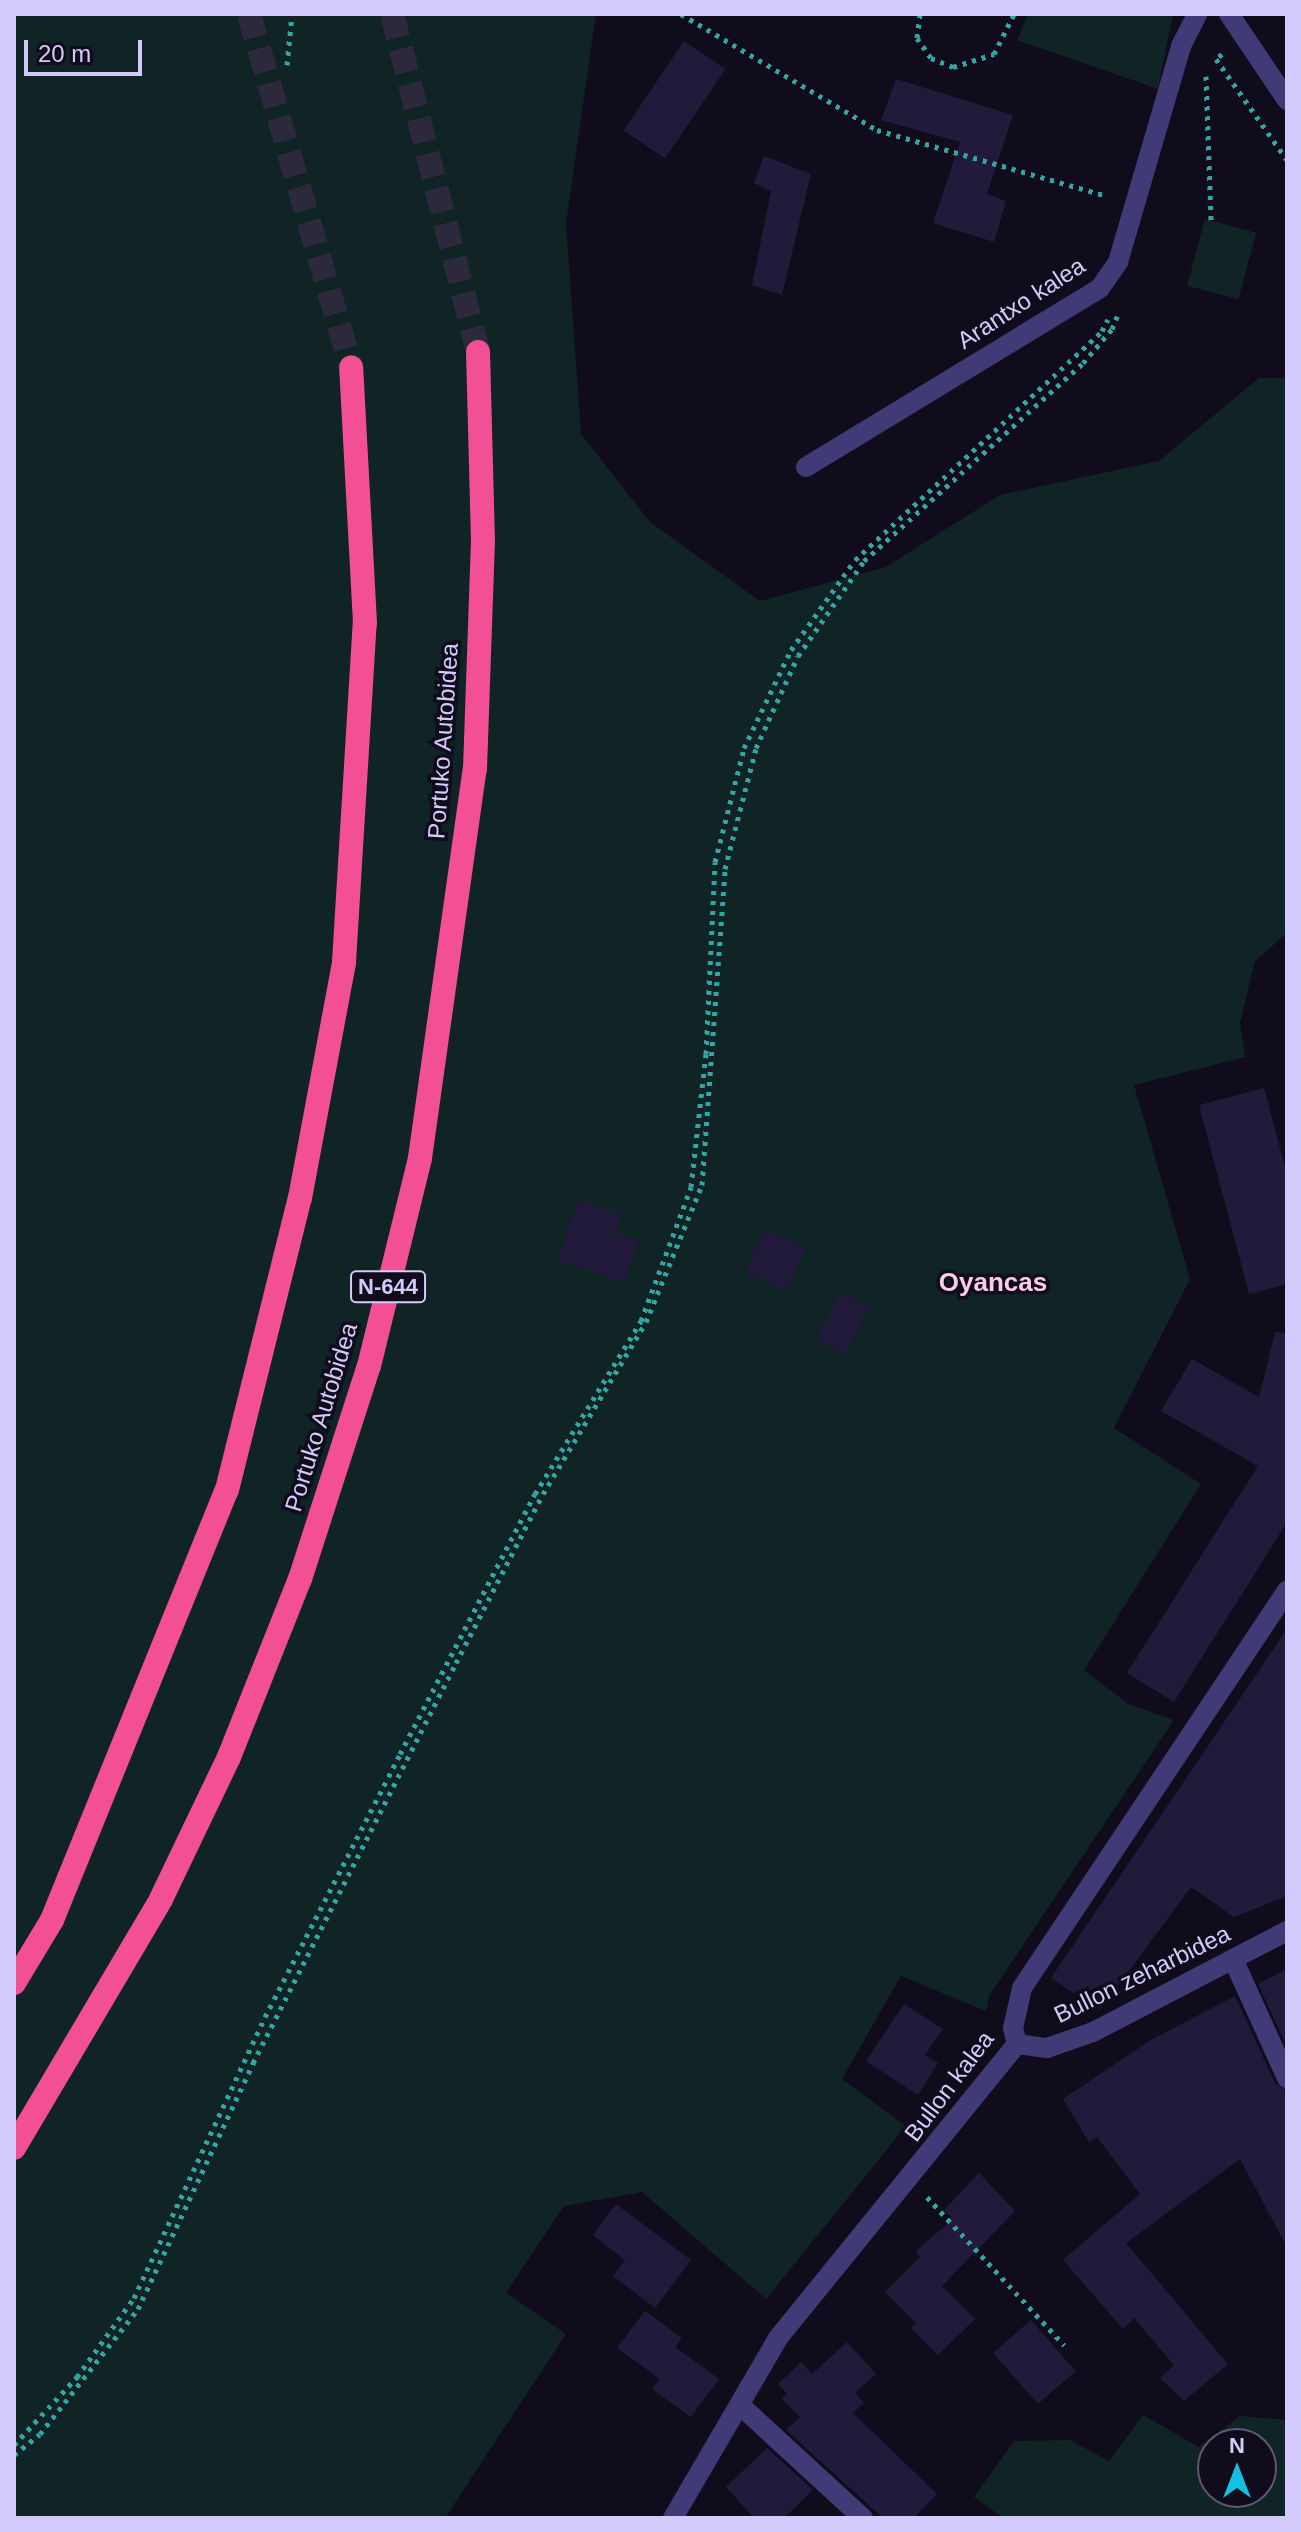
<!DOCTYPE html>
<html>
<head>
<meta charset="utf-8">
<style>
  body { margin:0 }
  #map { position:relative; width:1301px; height:2532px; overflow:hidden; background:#100c1b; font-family:Helvetica,sans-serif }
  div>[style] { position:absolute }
  .green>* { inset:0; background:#102425; transform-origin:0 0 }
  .building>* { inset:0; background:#221a3b; transform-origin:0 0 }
  .motorway-tunnel>* { height:24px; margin-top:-12px; transform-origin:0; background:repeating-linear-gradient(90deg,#2d293d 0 24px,transparent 0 36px) }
  .path>* { height:5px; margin-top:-2.5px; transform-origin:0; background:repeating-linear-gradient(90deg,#35a5a4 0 4px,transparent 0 10px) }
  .service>* { height:20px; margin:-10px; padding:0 10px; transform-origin:10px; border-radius:10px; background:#403b77 }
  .minor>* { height:20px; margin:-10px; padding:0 10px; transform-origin:10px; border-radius:10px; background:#403b77 }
  .motorway>* { height:24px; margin:-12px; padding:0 12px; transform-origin:12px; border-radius:12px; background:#f24f94 }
  span { translate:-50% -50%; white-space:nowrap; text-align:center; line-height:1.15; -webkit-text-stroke:7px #100c1b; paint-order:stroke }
  .shield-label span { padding:2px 6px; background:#100c1b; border:2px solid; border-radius:6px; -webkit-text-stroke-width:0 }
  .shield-label { font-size:22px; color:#d3cbfb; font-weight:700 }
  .street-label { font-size:24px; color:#d3cbfb }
  .neighbourhood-label { font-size:26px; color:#fbcce8; font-weight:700 }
  .frame { position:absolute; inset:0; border:16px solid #d3cbfb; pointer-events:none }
  .north { position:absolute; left:1197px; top:2428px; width:80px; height:80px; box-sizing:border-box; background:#100c1b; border:2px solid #5e5875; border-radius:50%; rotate:0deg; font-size:22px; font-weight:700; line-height:32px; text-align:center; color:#d3cbfb }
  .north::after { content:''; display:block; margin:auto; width:28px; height:36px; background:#11c1e1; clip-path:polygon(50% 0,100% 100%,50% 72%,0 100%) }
  .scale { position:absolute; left:24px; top:40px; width:118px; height:36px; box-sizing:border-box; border:4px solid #d3cbfb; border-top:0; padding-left:10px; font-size:24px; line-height:28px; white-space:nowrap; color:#d3cbfb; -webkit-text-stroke:6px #100c1b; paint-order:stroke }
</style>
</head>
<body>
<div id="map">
  <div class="green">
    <div style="clip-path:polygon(14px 14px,596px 14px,566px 223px,581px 434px,650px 522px,760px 601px,886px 567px,1000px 495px,1159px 461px,1259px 378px,1287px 378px,1287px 933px,1255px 961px,1240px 1023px,1245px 1057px,1134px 1085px,1190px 1279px,1114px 1428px,1201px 1484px,1084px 1670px,1128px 1704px,1174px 1720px,989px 1996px,986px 2011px,901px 1976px,842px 2079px,906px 2126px,766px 2299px,642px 2192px,564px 2206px,506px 2293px,566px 2334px,445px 2518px,14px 2518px)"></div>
    <div style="clip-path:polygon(1028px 14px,1173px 14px,1158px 89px,1017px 40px)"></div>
    <div style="left:1205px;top:219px;width:53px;height:69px;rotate:15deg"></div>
    <div style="clip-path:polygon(evenodd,1143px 2415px,1199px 2447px,1240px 2416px,1287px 2420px,1287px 2518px,1003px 2518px,974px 2497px,1014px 2441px,1070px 2440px,1109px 2461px,1143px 2415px,1213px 2444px,1261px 2444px,1261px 2492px,1213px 2492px,1213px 2444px)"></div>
  </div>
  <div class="building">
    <div style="left:684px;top:41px;width:50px;height:108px;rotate:34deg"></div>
    <div style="clip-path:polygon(896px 79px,1013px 115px,987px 194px,1006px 201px,994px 242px,933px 223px,960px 142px,881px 120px)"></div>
    <div style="clip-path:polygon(764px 156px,811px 174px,782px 295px,752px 285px,771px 191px,754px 183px)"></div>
    <div style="clip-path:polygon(1264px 1088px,1287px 1174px,1287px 1284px,1249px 1294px,1199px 1105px)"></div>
    <div style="clip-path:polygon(578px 1200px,621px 1215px,615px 1233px,639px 1241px,624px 1283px,557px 1259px)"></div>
    <div style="left:764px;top:1229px;width:46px;height:47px;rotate:24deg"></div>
    <div style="left:840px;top:1292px;width:32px;height:54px;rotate:26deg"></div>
    <div style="clip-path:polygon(1275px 1332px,1287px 1333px,1287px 1522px,1174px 1702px,1127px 1673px,1258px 1466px,1161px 1411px,1192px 1359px,1259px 1397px)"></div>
    <div style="clip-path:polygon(1287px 1629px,1287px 1896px,1234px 1917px,1191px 1887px,1100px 2010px,1051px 1978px)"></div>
    <div style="clip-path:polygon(1287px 1969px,1287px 2047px,1258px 1984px)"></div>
    <div style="clip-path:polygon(1235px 1996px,1275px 2083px,1287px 2091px,1287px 2247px,1240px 2159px,1126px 2243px,1228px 2364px,1184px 2401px,1160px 2378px,1174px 2365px,1134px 2318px,1123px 2329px,1063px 2260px,1140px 2194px,1097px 2137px,1089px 2142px,1063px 2099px,1151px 2040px)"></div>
    <div style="clip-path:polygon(904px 2004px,943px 2029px,925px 2055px,938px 2063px,918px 2095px,866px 2061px)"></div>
    <div style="clip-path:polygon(979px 2173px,1015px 2211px,942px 2286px,975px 2319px,938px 2355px,911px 2328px,916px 2323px,885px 2292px,920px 2257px,916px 2251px,953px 2219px,944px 2210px)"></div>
    <div style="clip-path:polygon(616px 2204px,691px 2260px,655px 2308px,613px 2276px,625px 2260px,593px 2235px)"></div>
    <div style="clip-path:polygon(645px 2311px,682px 2338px,675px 2347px,719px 2379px,691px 2417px,652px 2389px,660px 2379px,617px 2348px)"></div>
    <div style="left:1031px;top:2320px;width:68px;height:50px;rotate:49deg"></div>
    <div style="clip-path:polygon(847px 2342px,876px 2374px,855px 2393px,864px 2403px,853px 2413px,937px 2494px,914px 2518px,883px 2518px,786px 2430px,800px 2417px,782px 2399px,787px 2394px,778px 2384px,801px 2362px,812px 2374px)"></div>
    <div style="clip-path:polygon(767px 2448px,813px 2490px,784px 2518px,754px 2518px,726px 2487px)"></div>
  </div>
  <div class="motorway-tunnel">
    <div style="left:249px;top:14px;width:367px;rotate:73.9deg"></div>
    <div style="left:392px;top:14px;width:349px;rotate:75.7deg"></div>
  </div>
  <div class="path">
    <div style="left:681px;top:14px;width:228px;rotate:30.6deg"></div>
    <div style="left:877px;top:130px;width:239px;rotate:16deg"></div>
    <div style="left:920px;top:14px;width:24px;rotate:97deg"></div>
    <div style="left:917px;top:38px;width:24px;rotate:55deg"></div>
    <div style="left:931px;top:58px;width:24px;rotate:22deg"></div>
    <div style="left:953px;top:67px;width:43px;rotate:-17.6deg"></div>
    <div style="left:994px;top:54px;width:45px;rotate:-63.4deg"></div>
    <div style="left:1222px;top:54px;width:8px;rotate:140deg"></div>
    <div style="left:1216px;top:59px;width:123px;rotate:54.9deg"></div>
    <div style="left:287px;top:65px;width:51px;rotate:-84.4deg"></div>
    <div style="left:1206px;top:76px;width:145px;rotate:88deg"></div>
    <div style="left:927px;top:2197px;width:202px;rotate:47.2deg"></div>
    <div style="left:14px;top:2445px;width:93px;rotate:-47.2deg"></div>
    <div style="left:77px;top:2377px;width:97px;rotate:-54.2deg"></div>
    <div style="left:134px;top:2298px;width:310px;rotate:-65deg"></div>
    <div style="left:265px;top:2017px;width:296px;rotate:-62.8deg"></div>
    <div style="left:400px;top:1754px;width:293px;rotate:-62.6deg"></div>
    <div style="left:535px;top:1494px;width:203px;rotate:-58.5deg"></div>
    <div style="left:641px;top:1321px;width:143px;rotate:-69.5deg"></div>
    <div style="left:691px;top:1187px;width:134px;rotate:-83.6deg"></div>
    <div style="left:706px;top:1054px;width:192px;rotate:-87.3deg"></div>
    <div style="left:715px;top:862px;width:118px;rotate:-75.7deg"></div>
    <div style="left:744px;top:748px;width:109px;rotate:-64.4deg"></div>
    <div style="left:791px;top:650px;width:110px;rotate:-54.6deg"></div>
    <div style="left:855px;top:560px;width:337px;rotate:-42.8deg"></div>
    <div style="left:1102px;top:331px;width:13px;rotate:-63deg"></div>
    <div style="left:14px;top:2455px;width:33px;rotate:-39deg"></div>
    <div style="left:40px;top:2434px;width:159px;rotate:-51.9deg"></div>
    <div style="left:138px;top:2309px;width:272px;rotate:-64.9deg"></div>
    <div style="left:253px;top:2063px;width:449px;rotate:-63.1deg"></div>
    <div style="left:456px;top:1663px;width:190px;rotate:-62.8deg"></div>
    <div style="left:543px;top:1494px;width:200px;rotate:-59.1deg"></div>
    <div style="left:646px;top:1322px;width:148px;rotate:-67.8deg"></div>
    <div style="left:702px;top:1185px;width:317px;rotate:-85.8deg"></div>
    <div style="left:725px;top:869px;width:125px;rotate:-75.6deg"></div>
    <div style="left:756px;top:748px;width:101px;rotate:-65.5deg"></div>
    <div style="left:798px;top:656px;width:116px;rotate:-55.2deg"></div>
    <div style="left:864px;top:561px;width:295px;rotate:-42.1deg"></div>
    <div style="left:1083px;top:363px;width:45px;rotate:-49.5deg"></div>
    <div style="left:1112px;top:329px;width:16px;rotate:-68deg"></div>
  </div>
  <div class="service">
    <div style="left:741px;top:2406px;width:166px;rotate:42.6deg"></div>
  </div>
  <div class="minor">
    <div style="left:1229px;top:14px;width:104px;rotate:56deg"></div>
    <div style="left:806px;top:467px;width:344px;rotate:-31.3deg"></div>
    <div style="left:1100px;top:288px;width:32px;rotate:-55deg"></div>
    <div style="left:1118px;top:262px;width:225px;rotate:-73.7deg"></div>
    <div style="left:1181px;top:46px;width:36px;rotate:-63deg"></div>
    <div style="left:1233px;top:1959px;width:131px;rotate:65.6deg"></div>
    <div style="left:1017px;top:2044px;width:16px;rotate:-104deg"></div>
    <div style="left:1013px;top:2028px;width:41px;rotate:-77.3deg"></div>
    <div style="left:1022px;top:1988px;width:478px;rotate:-56.3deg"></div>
    <div style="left:1017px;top:2044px;width:30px;rotate:8deg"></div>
    <div style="left:1047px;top:2048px;width:49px;rotate:-19.2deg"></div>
    <div style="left:1093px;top:2032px;width:219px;rotate:-27.5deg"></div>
    <div style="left:673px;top:2518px;width:208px;rotate:-59.7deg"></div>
    <div style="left:778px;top:2338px;width:379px;rotate:-50.9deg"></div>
  </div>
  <div class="motorway">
    <div style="left:14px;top:1983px;width:74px;rotate:-58.9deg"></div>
    <div style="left:52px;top:1920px;width:464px;rotate:-67.9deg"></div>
    <div style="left:227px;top:1490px;width:301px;rotate:-76deg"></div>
    <div style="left:300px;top:1198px;width:240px;rotate:-79.4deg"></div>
    <div style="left:344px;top:962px;width:340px;rotate:-86.5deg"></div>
    <div style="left:365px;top:623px;width:256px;rotate:-93.1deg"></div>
    <div style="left:14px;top:2148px;width:289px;rotate:-59.4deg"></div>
    <div style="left:161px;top:1899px;width:157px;rotate:-64.4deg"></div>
    <div style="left:229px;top:1757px;width:192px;rotate:-68.3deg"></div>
    <div style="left:300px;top:1579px;width:224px;rotate:-72.1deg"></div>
    <div style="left:369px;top:1366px;width:214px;rotate:-76.2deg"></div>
    <div style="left:420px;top:1158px;width:393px;rotate:-82deg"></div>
    <div style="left:475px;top:769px;width:227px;rotate:-88deg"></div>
    <div style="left:483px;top:542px;width:190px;rotate:-91.5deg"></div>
  </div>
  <div class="shield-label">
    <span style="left:388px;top:1287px">N-644</span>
  </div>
  <div class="street-label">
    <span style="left:1021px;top:303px;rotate:-33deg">Arantxo kalea</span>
    <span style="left:443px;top:741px;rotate:-86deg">Portuko Autobidea</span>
    <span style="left:321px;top:1417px;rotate:-73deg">Portuko Autobidea</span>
    <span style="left:1142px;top:1974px;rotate:-26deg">Bullon zeharbidea</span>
    <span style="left:949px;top:2086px;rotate:-53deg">Bullon kalea</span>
  </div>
  <div class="neighbourhood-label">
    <span style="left:993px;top:1283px">Oyancas</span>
  </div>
  <div class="frame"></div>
  <div class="north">N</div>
  <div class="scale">20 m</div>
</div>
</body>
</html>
